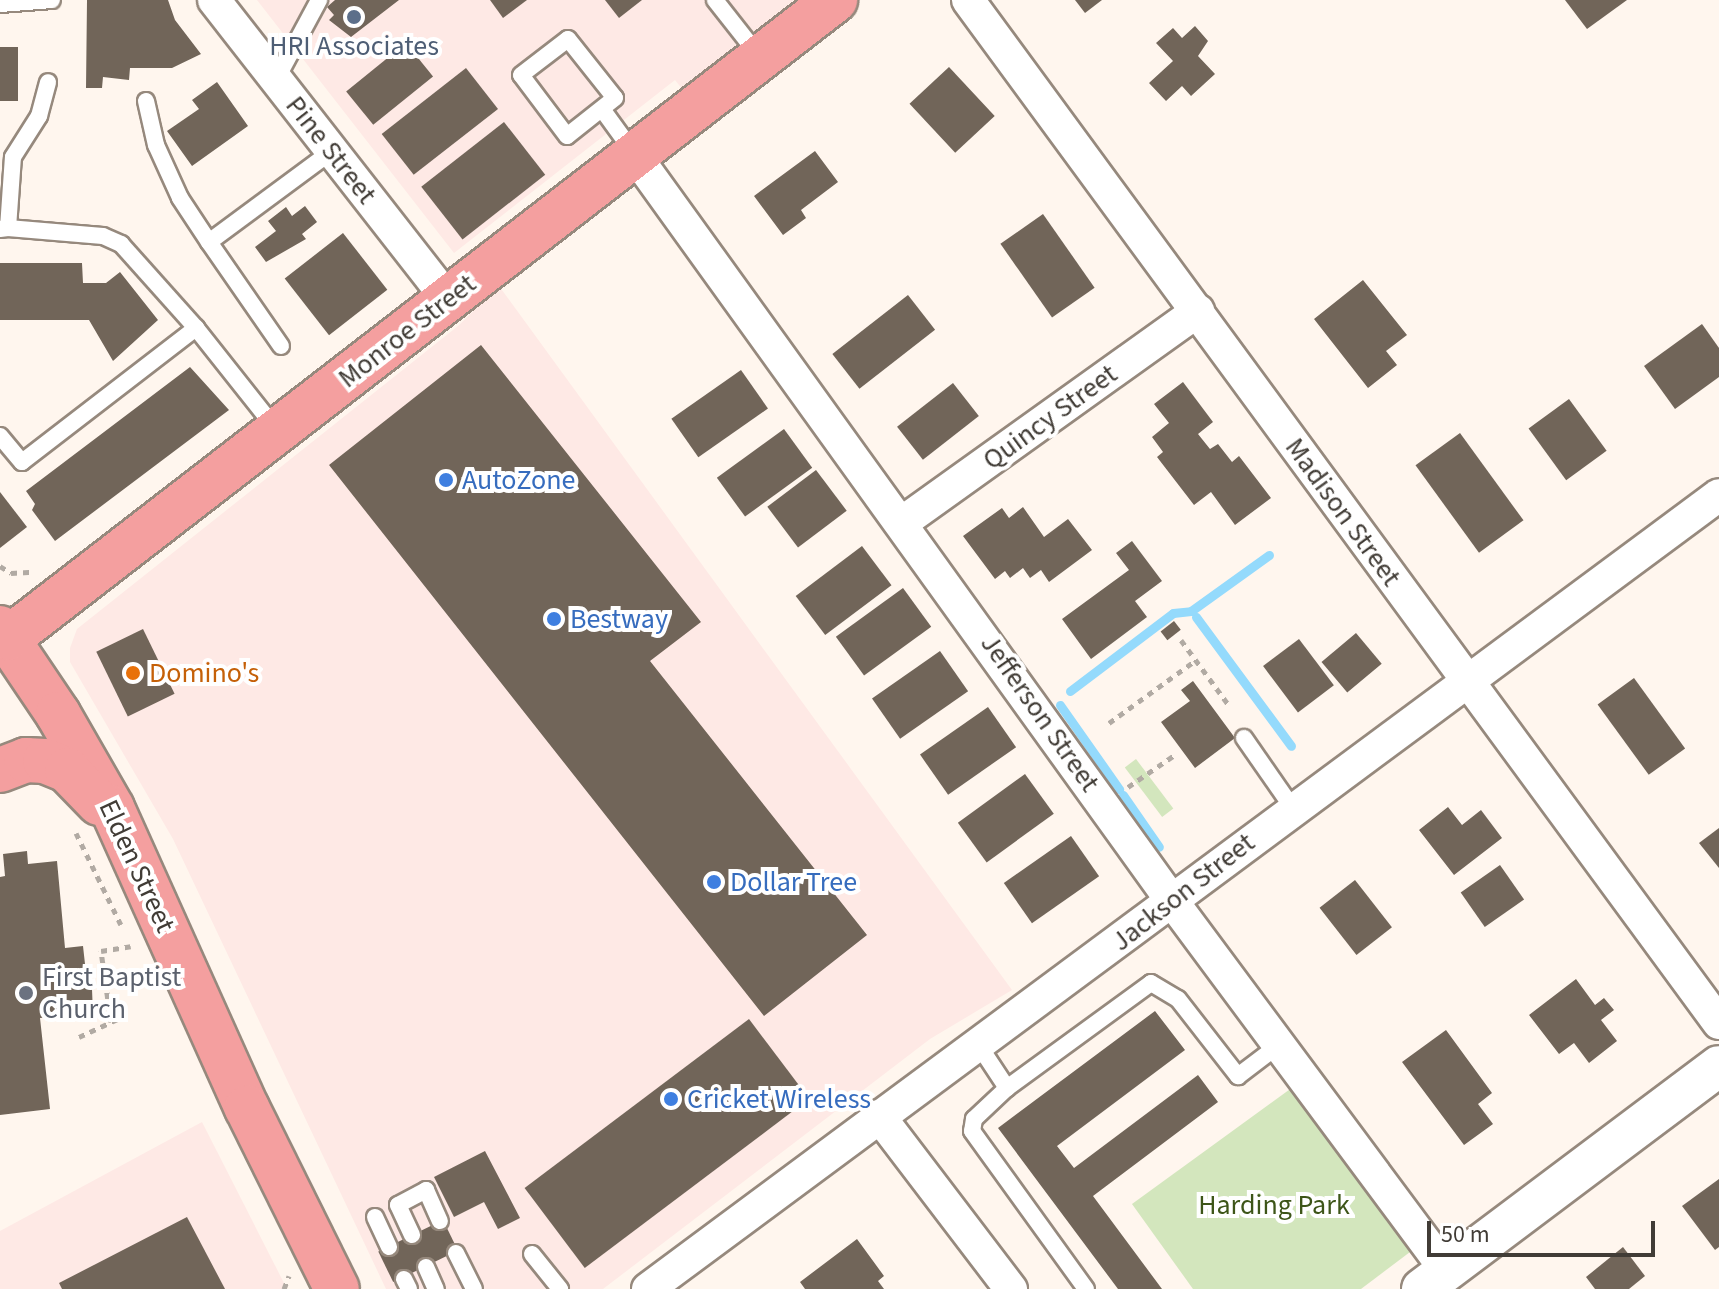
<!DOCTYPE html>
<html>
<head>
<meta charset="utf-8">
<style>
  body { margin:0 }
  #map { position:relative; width:1719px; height:1289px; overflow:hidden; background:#fff6ee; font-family:"Source Sans 3",sans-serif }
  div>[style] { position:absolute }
  .commercial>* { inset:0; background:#fee9e5 }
  .green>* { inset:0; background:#d3e6bd; transform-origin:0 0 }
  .stream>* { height:9px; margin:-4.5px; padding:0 4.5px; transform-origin:4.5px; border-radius:4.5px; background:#94dafc }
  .building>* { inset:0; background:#716559; transform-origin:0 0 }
  .path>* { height:5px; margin-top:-2.5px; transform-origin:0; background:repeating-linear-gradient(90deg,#b1aaa3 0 6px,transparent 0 12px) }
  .roads { filter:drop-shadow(2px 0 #96897d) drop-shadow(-2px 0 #96897d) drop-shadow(0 2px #96897d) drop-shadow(0 -2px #96897d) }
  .service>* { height:16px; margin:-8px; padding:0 8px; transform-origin:8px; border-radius:8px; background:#fff }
  .minor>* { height:32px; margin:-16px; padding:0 16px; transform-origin:16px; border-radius:16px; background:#fff }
  .tertiary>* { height:40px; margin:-20px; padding:0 20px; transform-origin:20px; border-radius:20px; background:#fff }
  .primary>* { height:44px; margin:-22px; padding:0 22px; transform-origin:22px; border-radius:22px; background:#f49f9f }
  .dots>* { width:22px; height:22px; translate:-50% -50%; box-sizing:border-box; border:4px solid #fff; border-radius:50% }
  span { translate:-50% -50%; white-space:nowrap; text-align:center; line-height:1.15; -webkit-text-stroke:8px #fff; paint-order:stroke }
  .service-label { font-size:28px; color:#4e5e75 }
  .street-label { font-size:28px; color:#413c36 }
  .shop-label { font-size:28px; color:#366cbe }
  .left { translate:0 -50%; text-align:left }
  .food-label { font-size:28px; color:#c56008 }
  .worship-label { font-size:28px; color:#5b616d }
  .park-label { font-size:28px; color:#3d5518 }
  .scale { position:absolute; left:1427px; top:1221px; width:228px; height:36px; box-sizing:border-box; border:4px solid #413c36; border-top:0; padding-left:10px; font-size:24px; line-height:28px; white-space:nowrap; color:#413c36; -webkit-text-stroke:6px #fff; paint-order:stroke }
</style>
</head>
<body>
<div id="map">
  <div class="commercial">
    <div style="clip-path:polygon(257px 0,794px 0,683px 90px,675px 80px,454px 253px)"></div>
    <div style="clip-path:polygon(499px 286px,1012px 990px,930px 1039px,603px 1289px,386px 1289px,173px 839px,70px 662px,70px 648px,77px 629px,458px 326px)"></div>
    <div style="clip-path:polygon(202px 1122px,287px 1289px,0 1289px,0 1231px)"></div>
  </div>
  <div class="green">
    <div style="left:1136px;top:759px;width:62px;height:14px;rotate:53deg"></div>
    <div style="clip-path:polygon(1293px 1087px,1410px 1252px,1361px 1289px,1193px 1289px,1132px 1204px)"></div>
  </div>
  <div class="stream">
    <div style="left:1196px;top:617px;width:160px;rotate:53.6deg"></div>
    <div style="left:1070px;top:691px;width:129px;rotate:-37.1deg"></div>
    <div style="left:1173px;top:613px;width:18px;rotate:-6deg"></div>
    <div style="left:1191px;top:611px;width:96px;rotate:-35.7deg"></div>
    <div style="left:1060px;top:705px;width:103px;rotate:54.9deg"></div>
    <div style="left:1123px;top:795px;width:63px;rotate:55.3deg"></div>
  </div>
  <div class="building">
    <div style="clip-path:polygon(87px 0,168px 0,175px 20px,201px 54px,172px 68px,130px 68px,129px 80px,103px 77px,102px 88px,86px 88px)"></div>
    <div style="clip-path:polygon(335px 0,399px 0,351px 37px,329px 20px,334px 15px,327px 7px)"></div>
    <div style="clip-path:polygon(490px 0,527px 0,503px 18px)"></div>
    <div style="clip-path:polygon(605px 0,642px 0,619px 18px)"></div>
    <div style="clip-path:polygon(1075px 0,1102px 0,1085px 13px)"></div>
    <div style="clip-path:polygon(1565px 0,1627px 0,1587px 29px)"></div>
    <div style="clip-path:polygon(1195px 26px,1208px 41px,1198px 56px,1215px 74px,1191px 96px,1182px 86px,1166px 101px,1149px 83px,1173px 61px,1156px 43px,1173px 28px,1182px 38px)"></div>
    <div style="left:406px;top:43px;width:43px;height:77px;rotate:51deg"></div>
    <div style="left:0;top:47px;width:18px;height:54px"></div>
    <div style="left:949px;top:67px;width:67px;height:54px;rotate:47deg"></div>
    <div style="left:466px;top:68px;width:52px;height:107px;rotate:52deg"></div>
    <div style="clip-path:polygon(217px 82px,248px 126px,192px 166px,167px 131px,199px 109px,192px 100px)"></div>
    <div style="left:504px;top:122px;width:67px;height:105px;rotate:52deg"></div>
    <div style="clip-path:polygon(815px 151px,838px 182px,801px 210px,806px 218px,783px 235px,754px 196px)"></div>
    <div style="clip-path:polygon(305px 206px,317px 222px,302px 234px,306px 239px,266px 262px,255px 247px,276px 231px,268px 221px,286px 207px,292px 216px)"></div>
    <div style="left:1043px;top:214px;width:90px;height:52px;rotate:55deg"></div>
    <div style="left:343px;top:233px;width:72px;height:74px;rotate:52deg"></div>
    <div style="clip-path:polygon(0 263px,82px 263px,83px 283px,106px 283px,120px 272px,158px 320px,113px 361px,89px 320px,0 320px)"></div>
    <div style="clip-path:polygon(1363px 280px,1407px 335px,1386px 351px,1397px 365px,1368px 388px,1314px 319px)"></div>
    <div style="left:908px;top:295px;width:44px;height:96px;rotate:52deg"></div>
    <div style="clip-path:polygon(1702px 324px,1719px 348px,1719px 377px,1675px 409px,1644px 366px)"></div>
    <div style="clip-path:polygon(481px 345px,701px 622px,650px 661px,867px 935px,764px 1016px,329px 465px)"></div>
    <div style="clip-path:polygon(190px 367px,229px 410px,55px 541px,32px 510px,35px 504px,26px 491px)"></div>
    <div style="left:741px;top:370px;width:47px;height:85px;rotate:55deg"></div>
    <div style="clip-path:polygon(1183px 382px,1213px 422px,1198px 434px,1210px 449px,1218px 444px,1232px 462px,1239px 456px,1271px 498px,1235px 525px,1211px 492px,1194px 505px,1157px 457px,1163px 452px,1152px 437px,1169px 423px,1154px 404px)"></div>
    <div style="left:953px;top:383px;width:42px;height:71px;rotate:52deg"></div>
    <div style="left:1569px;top:399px;width:64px;height:50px;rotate:54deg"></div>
    <div style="left:784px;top:429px;width:48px;height:83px;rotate:54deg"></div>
    <div style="left:1460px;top:433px;width:108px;height:55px;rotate:54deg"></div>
    <div style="left:816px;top:470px;width:51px;height:61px;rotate:53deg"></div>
    <div style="clip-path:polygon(0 492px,27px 527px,0 548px)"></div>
    <div style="clip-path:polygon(1023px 507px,1044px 537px,1068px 519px,1092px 550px,1049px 582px,1041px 570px,1030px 578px,1023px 568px,1010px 578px,1005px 571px,995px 579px,963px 536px,1002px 508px,1009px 518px)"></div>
    <div style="clip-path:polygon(1132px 541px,1162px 581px,1135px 601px,1147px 617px,1091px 659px,1062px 619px,1129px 570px,1116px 553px)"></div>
    <div style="left:862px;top:546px;width:49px;height:83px;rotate:53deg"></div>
    <div style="left:903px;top:588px;width:48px;height:83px;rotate:54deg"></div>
    <div style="left:1174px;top:621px;width:11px;height:17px;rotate:52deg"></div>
    <div style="left:143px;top:629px;width:72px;height:52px;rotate:64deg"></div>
    <div style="left:1356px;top:633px;width:40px;height:45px;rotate:50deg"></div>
    <div style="left:1299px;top:639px;width:58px;height:45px;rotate:53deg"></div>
    <div style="left:940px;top:651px;width:49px;height:83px;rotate:55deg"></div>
    <div style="left:1634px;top:678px;width:87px;height:45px;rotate:54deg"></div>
    <div style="clip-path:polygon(1193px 681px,1235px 738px,1195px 768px,1161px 722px,1190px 701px,1181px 690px)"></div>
    <div style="left:988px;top:707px;width:49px;height:83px;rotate:55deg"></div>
    <div style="left:1025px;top:774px;width:49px;height:83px;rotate:54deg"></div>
    <div style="clip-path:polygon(1448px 807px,1462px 825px,1481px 810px,1502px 838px,1454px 875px,1419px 830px)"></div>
    <div style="clip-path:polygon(1719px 828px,1719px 868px,1699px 843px)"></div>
    <div style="left:1071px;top:836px;width:49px;height:82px;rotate:55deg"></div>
    <div style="clip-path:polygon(27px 851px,28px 864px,57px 861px,65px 948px,83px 946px,85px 964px,91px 964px,93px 1014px,40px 1018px,50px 1109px,0 1115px,0 877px,5px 876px,3px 854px)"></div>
    <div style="left:1500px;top:865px;width:42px;height:48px;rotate:55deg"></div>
    <div style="left:1355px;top:880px;width:60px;height:45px;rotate:52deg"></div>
    <div style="clip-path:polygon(1576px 979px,1595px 1005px,1604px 998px,1614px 1010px,1601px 1020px,1617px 1041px,1589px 1063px,1574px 1043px,1559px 1054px,1529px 1015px)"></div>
    <div style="clip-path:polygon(1155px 1011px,1185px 1050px,1057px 1146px,1074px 1168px,1198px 1075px,1218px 1102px,1093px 1196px,1162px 1289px,1118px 1289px,998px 1128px)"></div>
    <div style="left:749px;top:1019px;width:100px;height:281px;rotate:53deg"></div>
    <div style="clip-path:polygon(1446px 1030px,1492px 1093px,1478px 1104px,1493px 1124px,1464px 1145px,1402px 1062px)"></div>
    <div style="clip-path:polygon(485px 1151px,520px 1218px,498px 1229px,484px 1202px,454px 1217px,434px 1177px)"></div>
    <div style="clip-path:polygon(1719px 1179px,1719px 1247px,1715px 1250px,1682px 1206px)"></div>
    <div style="clip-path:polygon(187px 1217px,225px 1289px,62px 1289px,59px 1283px)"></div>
    <div style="left:443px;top:1220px;width:34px;height:72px;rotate:64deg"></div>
    <div style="clip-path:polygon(857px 1239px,884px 1276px,878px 1281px,884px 1289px,805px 1289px,800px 1282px)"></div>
    <div style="clip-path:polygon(1623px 1247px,1645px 1276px,1629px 1289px,1595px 1289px,1586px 1277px)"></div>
  </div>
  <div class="path">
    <div style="left:0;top:566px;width:13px;rotate:32deg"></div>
    <div style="left:11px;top:573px;width:22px;rotate:-3deg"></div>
    <div style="left:1181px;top:640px;width:79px;rotate:53.7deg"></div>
    <div style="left:1109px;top:723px;width:107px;rotate:-35.9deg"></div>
    <div style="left:1128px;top:787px;width:58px;rotate:-34.5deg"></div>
    <div style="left:76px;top:833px;width:102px;rotate:63.9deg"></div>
    <div style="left:111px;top:1022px;width:72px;rotate:-98deg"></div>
    <div style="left:101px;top:951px;width:30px;rotate:-9deg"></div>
    <div style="left:79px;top:1037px;width:45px;rotate:-24.9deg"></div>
    <div style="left:284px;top:1289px;width:14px;rotate:-69deg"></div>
  </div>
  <div class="roads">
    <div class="service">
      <div style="left:715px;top:0;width:71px;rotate:51.8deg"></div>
      <div style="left:0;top:4px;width:52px;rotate:-4.4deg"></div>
      <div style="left:568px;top:39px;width:75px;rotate:51.5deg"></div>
      <div style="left:615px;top:98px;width:61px;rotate:141.6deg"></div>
      <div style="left:567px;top:136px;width:76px;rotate:-127deg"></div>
      <div style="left:521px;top:75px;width:59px;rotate:-37.5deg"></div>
      <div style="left:276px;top:80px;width:91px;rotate:-61.7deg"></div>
      <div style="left:146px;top:101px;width:45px;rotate:77.2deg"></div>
      <div style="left:156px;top:145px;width:58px;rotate:65.6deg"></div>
      <div style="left:180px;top:198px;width:53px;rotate:56.6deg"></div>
      <div style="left:602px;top:109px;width:54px;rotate:54deg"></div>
      <div style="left:8px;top:228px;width:95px;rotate:4.8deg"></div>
      <div style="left:103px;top:236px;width:20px;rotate:24deg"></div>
      <div style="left:121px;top:244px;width:113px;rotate:48.2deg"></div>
      <div style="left:0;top:229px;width:8px;rotate:-7deg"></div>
      <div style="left:8px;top:228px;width:71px;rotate:-86deg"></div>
      <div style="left:13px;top:157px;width:49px;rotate:-57.6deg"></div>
      <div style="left:39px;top:116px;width:35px;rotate:-75deg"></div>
      <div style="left:281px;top:346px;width:126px;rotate:-124.7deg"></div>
      <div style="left:209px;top:242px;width:153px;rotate:-36.5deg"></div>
      <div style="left:0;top:436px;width:34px;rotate:50deg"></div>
      <div style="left:22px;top:462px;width:220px;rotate:-37.6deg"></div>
      <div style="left:196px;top:328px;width:129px;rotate:51.6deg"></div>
      <div style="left:1244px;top:738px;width:84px;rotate:55.2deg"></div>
      <div style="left:978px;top:1044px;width:53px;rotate:56.6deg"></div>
      <div style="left:1007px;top:1088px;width:178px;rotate:-36.1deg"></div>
      <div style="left:1151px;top:983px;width:31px;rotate:31deg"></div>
      <div style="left:1178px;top:999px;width:98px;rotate:52.1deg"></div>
      <div style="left:1238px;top:1076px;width:51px;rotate:-37.1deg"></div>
      <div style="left:1007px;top:1088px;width:45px;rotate:136.8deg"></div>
      <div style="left:974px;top:1119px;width:12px;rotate:99deg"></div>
      <div style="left:972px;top:1131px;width:195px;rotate:54.2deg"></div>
      <div style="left:375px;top:1217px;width:33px;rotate:65deg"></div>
      <div style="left:412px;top:1235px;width:33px;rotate:-115deg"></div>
      <div style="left:398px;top:1205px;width:32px;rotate:-28deg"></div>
      <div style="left:426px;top:1190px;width:34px;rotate:66deg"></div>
      <div style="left:456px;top:1253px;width:40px;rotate:63.4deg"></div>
      <div style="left:532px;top:1254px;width:45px;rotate:51.3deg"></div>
      <div style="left:426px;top:1267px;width:24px;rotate:66deg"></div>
      <div style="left:404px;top:1279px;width:11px;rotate:63deg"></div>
    </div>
    <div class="minor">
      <div style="left:214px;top:0;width:380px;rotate:52deg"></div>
      <div style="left:968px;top:0;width:1269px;rotate:53.72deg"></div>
      <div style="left:634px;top:154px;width:921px;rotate:54.24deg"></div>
      <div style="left:1172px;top:901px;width:461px;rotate:53.4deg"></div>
      <div style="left:903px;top:522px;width:363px;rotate:-35.6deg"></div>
      <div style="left:879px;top:1116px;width:218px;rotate:52.7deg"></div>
      <div style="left:648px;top:1289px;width:1333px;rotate:-36.55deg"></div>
    </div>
    <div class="tertiary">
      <div style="left:1422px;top:1289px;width:371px;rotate:-36.9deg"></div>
    </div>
    <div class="primary">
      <div style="left:0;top:628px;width:104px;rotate:56deg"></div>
      <div style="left:58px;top:714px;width:108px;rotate:60.1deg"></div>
      <div style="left:112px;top:808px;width:329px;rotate:65.8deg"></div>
      <div style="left:247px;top:1108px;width:202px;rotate:63.6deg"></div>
      <div style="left:9px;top:638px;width:1044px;rotate:-37.68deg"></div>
      <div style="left:0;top:770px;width:28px;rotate:-21deg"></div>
      <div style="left:26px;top:760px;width:19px;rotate:3deg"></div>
      <div style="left:45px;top:761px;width:24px;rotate:22deg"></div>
      <div style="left:67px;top:770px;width:46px;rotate:45.9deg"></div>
    </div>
  </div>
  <div class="dots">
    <div style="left:354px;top:17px;background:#5c6f8a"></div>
    <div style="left:446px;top:480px;background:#3f7fe0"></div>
    <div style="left:554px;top:619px;background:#3f7fe0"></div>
    <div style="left:133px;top:673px;background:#e8710a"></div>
    <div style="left:714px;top:882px;background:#3f7fe0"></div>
    <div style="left:26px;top:993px;background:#6b7280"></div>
    <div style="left:671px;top:1099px;background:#3f7fe0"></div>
  </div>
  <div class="service-label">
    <span style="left:354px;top:46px">HRI Associates</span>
  </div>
  <div class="street-label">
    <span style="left:331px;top:150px;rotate:52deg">Pine Street</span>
    <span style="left:407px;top:331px;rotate:-38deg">Monroe Street</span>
    <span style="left:1050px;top:417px;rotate:-36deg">Quincy Street</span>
    <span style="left:1343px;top:512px;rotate:54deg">Madison Street</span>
    <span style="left:1040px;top:713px;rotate:55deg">Jefferson Street</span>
    <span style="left:137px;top:866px;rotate:65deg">Elden Street</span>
    <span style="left:1183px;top:892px;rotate:-38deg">Jackson Street</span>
  </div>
  <div class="shop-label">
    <span class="left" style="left:462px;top:480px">AutoZone</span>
    <span class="left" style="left:570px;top:619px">Bestway</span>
    <span class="left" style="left:730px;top:882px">Dollar Tree</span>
    <span class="left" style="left:687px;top:1099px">Cricket Wireless</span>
  </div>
  <div class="food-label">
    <span class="left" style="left:149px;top:673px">Domino's</span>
  </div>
  <div class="worship-label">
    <span class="left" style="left:42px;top:993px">First Baptist<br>Church</span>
  </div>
  <div class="park-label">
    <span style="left:1274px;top:1205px">Harding Park</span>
  </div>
  <div class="scale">50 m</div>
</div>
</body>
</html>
